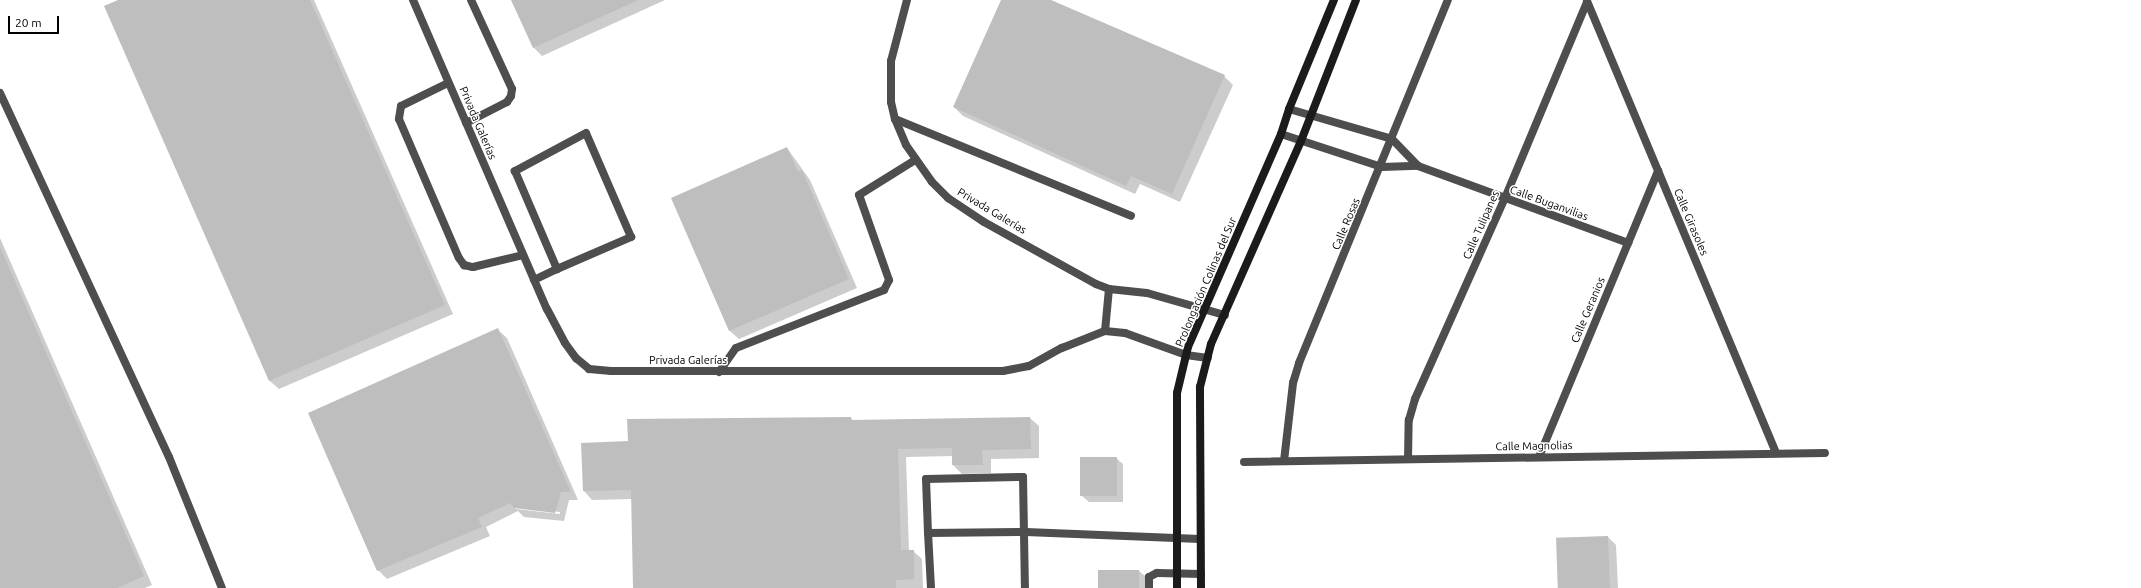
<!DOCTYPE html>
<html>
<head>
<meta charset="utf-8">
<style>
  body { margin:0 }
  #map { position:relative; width:2141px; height:588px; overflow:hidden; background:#fff; font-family:Ubuntu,sans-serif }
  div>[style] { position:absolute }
  .shadow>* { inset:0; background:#0003 }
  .building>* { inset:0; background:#bebebe; transform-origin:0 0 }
  .lane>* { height:8px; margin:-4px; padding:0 4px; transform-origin:4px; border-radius:4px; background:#4e4e4e }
  .street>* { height:8px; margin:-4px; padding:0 4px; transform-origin:4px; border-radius:4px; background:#4e4e4e }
  .secondary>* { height:8px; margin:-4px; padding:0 4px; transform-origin:4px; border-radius:4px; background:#1b1b1b }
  span { translate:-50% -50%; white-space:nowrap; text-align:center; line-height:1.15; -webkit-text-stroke:3px #fff; paint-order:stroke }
  .street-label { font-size:11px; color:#000 }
  .scale { position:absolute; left:8px; top:16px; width:51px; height:18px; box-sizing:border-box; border:2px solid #000; border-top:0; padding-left:5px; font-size:12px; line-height:14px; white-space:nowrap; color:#000; -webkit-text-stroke:3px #fff; paint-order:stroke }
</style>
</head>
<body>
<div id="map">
  <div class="shadow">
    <div style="clip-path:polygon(121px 0,314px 0,453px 314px,279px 389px,270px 381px,106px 7px)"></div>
    <div style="clip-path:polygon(512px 0,665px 0,542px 56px,533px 47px)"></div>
    <div style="clip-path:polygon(1002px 0,1049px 0,1224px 76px,1233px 85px,1180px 202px,1140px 184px,1135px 194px,963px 116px,954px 107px)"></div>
    <div style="clip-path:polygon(787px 148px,810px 180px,857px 288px,739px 339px,730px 331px,672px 198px)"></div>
    <div style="clip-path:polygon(0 238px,152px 585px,145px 588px,0 588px)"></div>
    <div style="clip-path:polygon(evenodd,498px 330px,507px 338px,578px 500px,569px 500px,564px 521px,524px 517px,518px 511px,486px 527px,490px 536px,387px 579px,378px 570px,498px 330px,514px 507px,560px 512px,560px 514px,516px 509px,514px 507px)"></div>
    <div style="clip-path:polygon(851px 418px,854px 421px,1030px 418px,1039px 426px,1039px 458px,991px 459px,991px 473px,962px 474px,953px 465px,953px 456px,906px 457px,909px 551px,913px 551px,922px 559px,923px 588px,634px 588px,633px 499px,592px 500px,584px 491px,629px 442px)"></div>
    <div style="clip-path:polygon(1116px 458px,1123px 464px,1123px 502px,1089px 502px,1082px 496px)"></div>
    <div style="clip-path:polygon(1608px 537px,1616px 545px,1618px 588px,1559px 588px)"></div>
    <div style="clip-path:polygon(1139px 571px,1146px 577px,1146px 588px,1099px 588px)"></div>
  </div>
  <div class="building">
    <div style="clip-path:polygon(118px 0,310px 0,445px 305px,269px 381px,104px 6px)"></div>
    <div style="clip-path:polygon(511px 0,638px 0,533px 48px)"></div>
    <div style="clip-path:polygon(1001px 0,1051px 0,1225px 75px,1172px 194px,1131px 176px,1126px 186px,953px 107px)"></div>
    <div style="clip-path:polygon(787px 147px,798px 172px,802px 170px,849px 279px,729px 331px,671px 198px)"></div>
    <div style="clip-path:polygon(0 247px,144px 576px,117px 588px,0 588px)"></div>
    <div style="clip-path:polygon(498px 328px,571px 492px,561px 492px,555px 513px,514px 508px,510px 503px,478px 518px,482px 527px,377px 571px,308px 413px)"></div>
    <div style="clip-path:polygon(851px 417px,851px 420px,1030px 417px,1031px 449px,982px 450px,983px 465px,952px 465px,952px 448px,898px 449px,901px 550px,914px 550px,914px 579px,896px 580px,896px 588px,633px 588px,631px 490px,583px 491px,581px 443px,628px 441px,627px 419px)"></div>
    <div style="left:1080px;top:457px;width:37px;height:39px"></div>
    <div style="left:1608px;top:536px;width:52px;height:52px;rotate:88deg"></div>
    <div style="left:1098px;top:570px;width:41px;height:18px"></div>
  </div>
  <div class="lane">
    <div style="left:448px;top:83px;width:52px;rotate:153.9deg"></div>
    <div style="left:401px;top:106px;width:13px;rotate:99deg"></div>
    <div style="left:399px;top:119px;width:151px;rotate:66.7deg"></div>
    <div style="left:459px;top:258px;width:9px;rotate:54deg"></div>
    <div style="left:464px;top:265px;width:9px;rotate:13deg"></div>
    <div style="left:473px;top:267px;width:51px;rotate:-13.5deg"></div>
    <div style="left:0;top:93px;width:401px;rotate:65.1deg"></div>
    <div style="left:169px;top:457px;width:141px;rotate:68deg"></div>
    <div style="left:895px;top:119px;width:255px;rotate:22.3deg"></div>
    <div style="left:466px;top:123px;width:46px;rotate:-27.1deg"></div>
    <div style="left:507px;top:102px;width:7px;rotate:-56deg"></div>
    <div style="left:511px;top:96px;width:7px;rotate:-82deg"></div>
    <div style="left:512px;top:89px;width:98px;rotate:-114.7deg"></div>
    <div style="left:534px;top:280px;width:25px;rotate:-26deg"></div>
    <div style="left:557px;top:269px;width:81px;rotate:-23.4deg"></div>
    <div style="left:631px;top:237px;width:113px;rotate:-113.4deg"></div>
    <div style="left:586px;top:133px;width:81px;rotate:151.8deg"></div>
    <div style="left:515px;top:171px;width:107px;rotate:66.8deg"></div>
    <div style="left:719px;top:372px;width:29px;rotate:-55deg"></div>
    <div style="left:736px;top:348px;width:159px;rotate:-21.4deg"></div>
    <div style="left:884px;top:290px;width:11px;rotate:-63deg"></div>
    <div style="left:889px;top:280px;width:90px;rotate:-109.4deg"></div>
    <div style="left:859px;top:195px;width:66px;rotate:-32deg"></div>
    <div style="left:928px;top:533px;width:54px;rotate:-92.1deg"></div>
    <div style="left:926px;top:479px;width:97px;rotate:-1.2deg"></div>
    <div style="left:1023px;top:477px;width:111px;rotate:89deg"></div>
    <div style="left:931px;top:588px;width:55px;rotate:-93.1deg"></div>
    <div style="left:928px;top:533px;width:98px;rotate:-0.6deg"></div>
    <div style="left:1026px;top:532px;width:174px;rotate:2.3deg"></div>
    <div style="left:1149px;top:588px;width:11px;rotate:-90deg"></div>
    <div style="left:1149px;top:577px;width:9px;rotate:-27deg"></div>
    <div style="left:1157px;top:573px;width:44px;rotate:1.3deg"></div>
  </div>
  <div class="street">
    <div style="left:413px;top:0;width:337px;rotate:66.6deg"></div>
    <div style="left:547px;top:309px;width:38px;rotate:62deg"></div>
    <div style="left:565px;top:343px;width:19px;rotate:54deg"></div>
    <div style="left:576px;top:358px;width:17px;rotate:40deg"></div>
    <div style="left:589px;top:369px;width:22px;rotate:5deg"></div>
    <div style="left:611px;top:371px;width:392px"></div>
    <div style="left:1003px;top:371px;width:26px;rotate:-11deg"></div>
    <div style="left:1029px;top:366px;width:38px;rotate:-29deg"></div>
    <div style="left:1062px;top:348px;width:46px;rotate:-21.6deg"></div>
    <div style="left:1105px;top:331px;width:20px;rotate:6deg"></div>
    <div style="left:1125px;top:333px;width:65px;rotate:19.8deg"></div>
    <div style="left:1186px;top:355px;width:22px;rotate:8deg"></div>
    <div style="left:907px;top:0;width:63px;rotate:104.7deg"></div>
    <div style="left:891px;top:61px;width:41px;rotate:90deg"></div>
    <div style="left:891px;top:102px;width:17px;rotate:77deg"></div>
    <div style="left:895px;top:119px;width:28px;rotate:67deg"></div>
    <div style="left:906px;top:145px;width:45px;rotate:54.9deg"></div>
    <div style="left:932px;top:182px;width:23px;rotate:45deg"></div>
    <div style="left:948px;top:198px;width:43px;rotate:33.7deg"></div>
    <div style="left:984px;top:222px;width:128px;rotate:29deg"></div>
    <div style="left:1096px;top:284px;width:14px;rotate:21deg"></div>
    <div style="left:1109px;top:289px;width:38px;rotate:6deg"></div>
    <div style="left:1147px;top:293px;width:81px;rotate:15.8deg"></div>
    <div style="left:1587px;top:1px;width:489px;rotate:67.3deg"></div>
    <div style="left:1289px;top:109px;width:107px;rotate:16.2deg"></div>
    <div style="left:1392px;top:139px;width:37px;rotate:46deg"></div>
    <div style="left:1281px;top:134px;width:106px;rotate:18.1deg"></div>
    <div style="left:1382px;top:167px;width:36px;rotate:-2deg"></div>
    <div style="left:1418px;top:166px;width:224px;rotate:20.1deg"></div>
    <div style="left:1105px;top:331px;width:42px;rotate:-84.6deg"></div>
    <div style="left:1539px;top:457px;width:310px;rotate:-67.4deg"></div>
    <div style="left:1408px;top:459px;width:39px;rotate:-89deg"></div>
    <div style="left:1409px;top:420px;width:22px;rotate:-74deg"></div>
    <div style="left:1415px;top:399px;width:220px;rotate:-65.9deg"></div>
    <div style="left:1505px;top:198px;width:212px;rotate:-67.3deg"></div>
    <div style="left:1284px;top:461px;width:79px;rotate:-83.4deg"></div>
    <div style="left:1293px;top:383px;width:21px;rotate:-73deg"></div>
    <div style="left:1299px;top:363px;width:392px;rotate:-67.7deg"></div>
    <div style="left:1244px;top:462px;width:581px;rotate:-0.89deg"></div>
  </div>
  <div class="secondary">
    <div style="left:1177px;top:588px;width:195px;rotate:-90deg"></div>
    <div style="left:1177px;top:393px;width:47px;rotate:-76.6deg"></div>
    <div style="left:1188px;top:347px;width:232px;rotate:-66.4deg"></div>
    <div style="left:1281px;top:134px;width:26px;rotate:-72deg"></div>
    <div style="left:1289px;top:109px;width:118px;rotate:-67.6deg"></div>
    <div style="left:1201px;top:588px;width:201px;rotate:-90.3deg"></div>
    <div style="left:1200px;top:387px;width:44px;rotate:-75.7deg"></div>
    <div style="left:1211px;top:344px;width:222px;rotate:-66.1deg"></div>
    <div style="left:1301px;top:141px;width:151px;rotate:-68.7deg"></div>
  </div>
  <div class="street-label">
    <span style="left:478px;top:123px;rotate:67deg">Privada Galerías</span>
    <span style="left:1549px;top:203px;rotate:20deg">Calle Buganvilias</span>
    <span style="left:992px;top:211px;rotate:31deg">Privada Galerías</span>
    <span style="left:1691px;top:222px;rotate:67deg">Calle Girasoles</span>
    <span style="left:1346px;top:224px;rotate:-67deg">Calle Rosas</span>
    <span style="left:1481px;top:225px;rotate:-66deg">Calle Tulipanes</span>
    <span style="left:1206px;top:282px;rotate:-67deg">Prolongación Colinas del Sur</span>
    <span style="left:1588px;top:310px;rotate:-67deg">Calle Geranios</span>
    <span style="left:688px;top:360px">Privada Galerías</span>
    <span style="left:1534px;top:446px;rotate:-1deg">Calle Magnolias</span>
  </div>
  <div class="scale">20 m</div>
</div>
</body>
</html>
